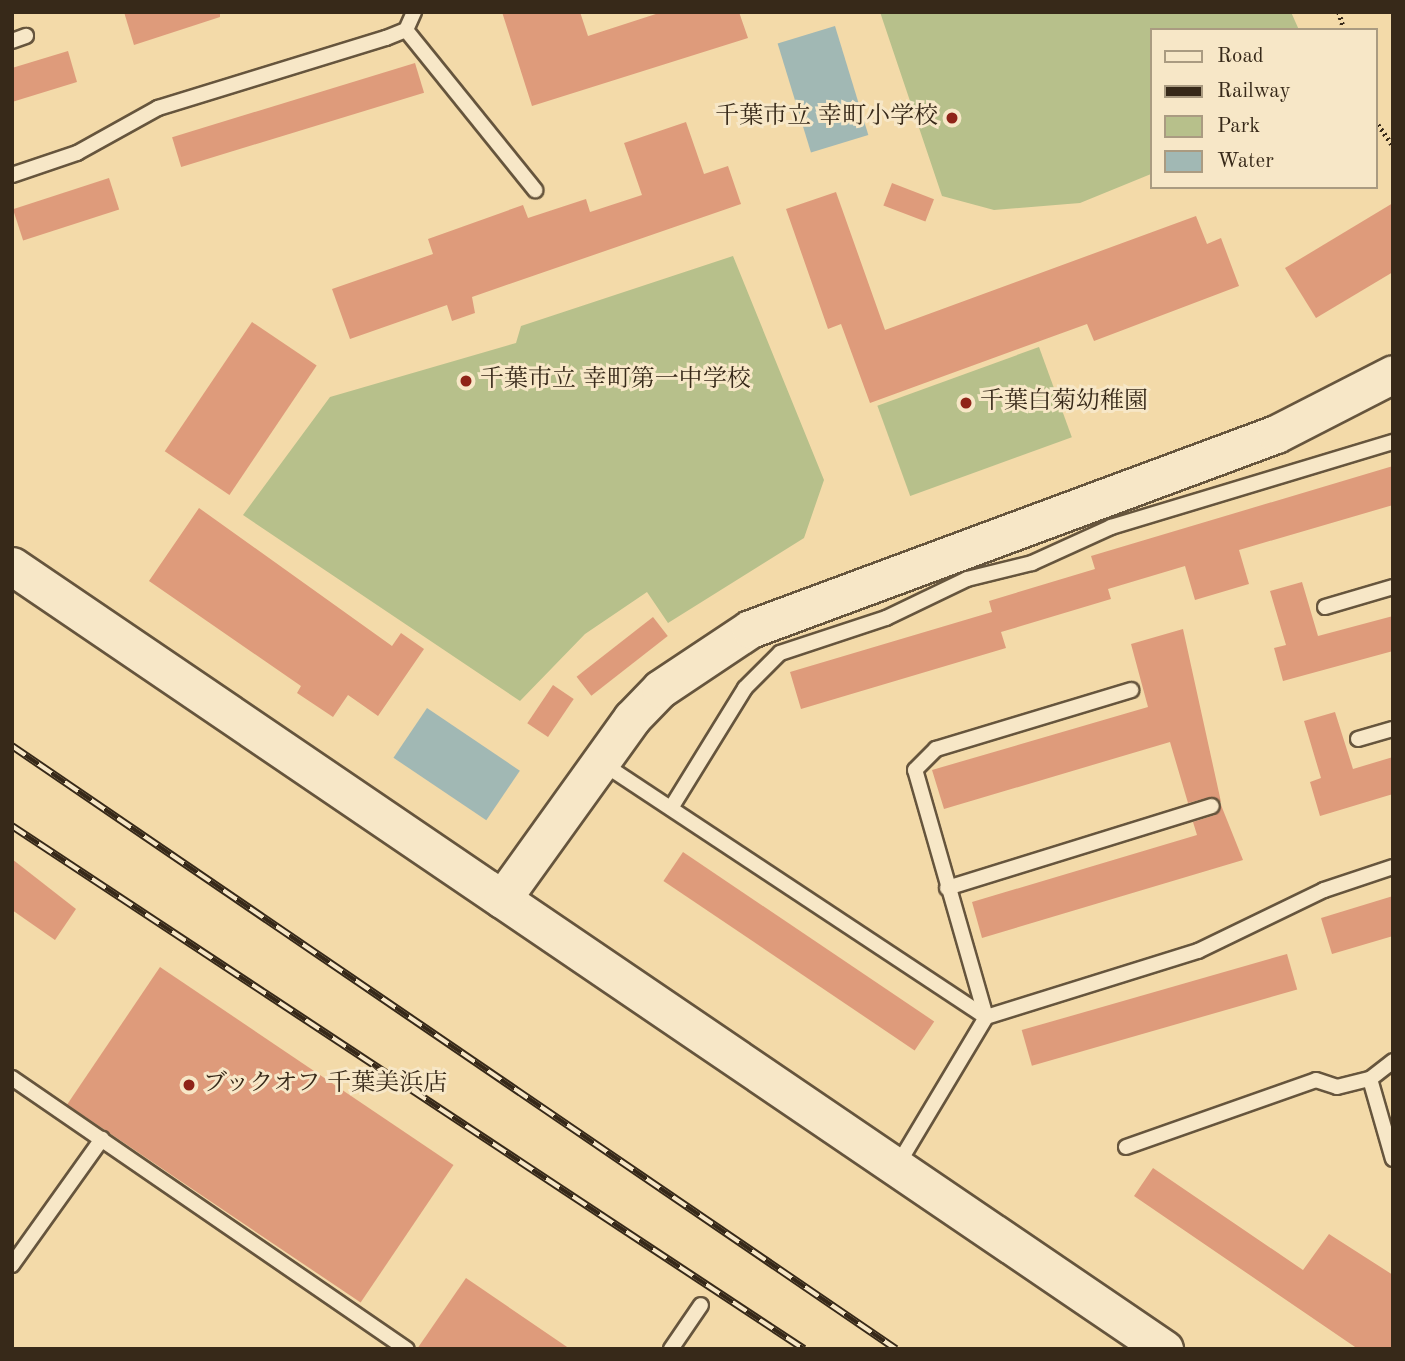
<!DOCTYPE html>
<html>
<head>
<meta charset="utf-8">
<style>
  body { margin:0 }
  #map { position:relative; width:1405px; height:1361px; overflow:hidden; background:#f3daa9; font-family:"Old Standard TT","Noto Serif JP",serif }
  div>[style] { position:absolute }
  .green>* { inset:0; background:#b7c08b; transform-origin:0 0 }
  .water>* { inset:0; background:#a1b8b4; transform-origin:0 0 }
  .building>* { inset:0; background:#de9b7b; transform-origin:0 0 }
  .path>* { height:4.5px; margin-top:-2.25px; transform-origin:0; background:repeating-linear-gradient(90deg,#372919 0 2px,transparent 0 5.5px) }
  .roads { filter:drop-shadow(2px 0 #66553d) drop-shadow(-2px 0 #66553d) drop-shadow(0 2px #66553d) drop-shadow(0 -2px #66553d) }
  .service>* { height:14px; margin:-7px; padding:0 7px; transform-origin:7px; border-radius:7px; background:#f7e7c7 }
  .tertiary>* { height:37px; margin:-18.5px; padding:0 18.5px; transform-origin:18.5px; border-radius:18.5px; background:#f7e7c7 }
  .rail>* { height:8px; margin-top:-4px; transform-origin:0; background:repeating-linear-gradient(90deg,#f7e7c7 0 16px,#372919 0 32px); box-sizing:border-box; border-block:2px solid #372919 }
  .dots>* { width:19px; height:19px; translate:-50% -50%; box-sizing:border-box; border:4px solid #f7e7c7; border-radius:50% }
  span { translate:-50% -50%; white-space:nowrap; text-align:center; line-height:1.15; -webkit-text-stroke:6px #f7e7c7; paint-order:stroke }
  .poi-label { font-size:24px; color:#372919 }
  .right { translate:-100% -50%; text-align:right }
  .left { translate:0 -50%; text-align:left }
  .frame { position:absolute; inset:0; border:14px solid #372919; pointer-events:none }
  .legend { position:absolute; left:1150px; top:28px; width:228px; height:161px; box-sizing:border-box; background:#f7e7c7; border:2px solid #aa9b81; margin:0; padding:9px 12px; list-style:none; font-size:21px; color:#372919 }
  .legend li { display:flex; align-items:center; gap:14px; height:35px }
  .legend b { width:35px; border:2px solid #aa9b81 }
</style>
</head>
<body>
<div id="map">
  <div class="green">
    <div style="clip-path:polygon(880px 12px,1291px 12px,1299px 30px,1151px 30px,1151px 174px,1080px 203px,994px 210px,942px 196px)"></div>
    <div style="clip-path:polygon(733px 256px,824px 480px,804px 538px,668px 623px,647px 592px,585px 634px,520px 701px,243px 515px,330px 397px,516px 343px,521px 326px)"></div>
    <div style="left:1039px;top:347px;width:96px;height:172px;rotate:70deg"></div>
  </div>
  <div class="water">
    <div style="left:835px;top:26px;width:114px;height:60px;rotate:73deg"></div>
    <div style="left:427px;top:708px;width:112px;height:60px;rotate:34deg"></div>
  </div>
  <div class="building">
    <div style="clip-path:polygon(124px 12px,220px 12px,220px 17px,134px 45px)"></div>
    <div style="clip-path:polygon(502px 12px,580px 12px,588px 36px,662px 12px,739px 12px,748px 38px,532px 106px)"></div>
    <div style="clip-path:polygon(68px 51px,77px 82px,12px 102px,12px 68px)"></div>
    <div style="left:415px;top:63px;width:31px;height:254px;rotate:73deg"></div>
    <div style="clip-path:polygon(686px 122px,704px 174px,728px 166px,741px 204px,472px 297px,475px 313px,452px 321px,447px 305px,350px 339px,332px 289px,433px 254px,428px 239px,523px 205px,528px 218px,586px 199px,590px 212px,642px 195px,624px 143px)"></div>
    <div style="left:109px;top:178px;width:33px;height:101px;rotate:72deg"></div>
    <div style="left:892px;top:183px;width:45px;height:24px;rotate:21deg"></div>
    <div style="clip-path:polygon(836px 192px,885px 330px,1196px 216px,1207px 244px,1221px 238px,1239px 286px,1094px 341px,1087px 324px,870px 403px,841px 324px,828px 329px,786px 209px)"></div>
    <div style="clip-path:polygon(1393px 203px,1393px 272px,1316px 318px,1285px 268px)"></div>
    <div style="left:252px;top:322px;width:78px;height:156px;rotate:34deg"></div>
    <div style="clip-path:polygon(1393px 466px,1393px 505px,1239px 550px,1249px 584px,1195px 600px,1185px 566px,1108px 589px,1111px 599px,1001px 632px,1006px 648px,801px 709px,790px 672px,992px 612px,989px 601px,1095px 569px,1091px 556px)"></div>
    <div style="clip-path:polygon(199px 508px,392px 646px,401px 633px,424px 649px,378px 716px,348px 695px,333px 717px,297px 693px,301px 686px,149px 581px)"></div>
    <div style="clip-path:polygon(1302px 582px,1318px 636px,1393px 616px,1393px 651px,1283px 681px,1274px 648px,1286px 645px,1270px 591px)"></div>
    <div style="left:653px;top:617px;width:24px;height:97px;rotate:52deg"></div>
    <div style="clip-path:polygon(1183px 629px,1221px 802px,1210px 797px,1188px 803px,1170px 742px,944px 809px,932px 770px,1148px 707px,1131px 644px)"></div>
    <div style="left:553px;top:685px;width:25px;height:46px;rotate:34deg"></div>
    <div style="clip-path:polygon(1335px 712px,1353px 769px,1393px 757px,1393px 794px,1320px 816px,1310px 782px,1321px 778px,1304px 721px)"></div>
    <div style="clip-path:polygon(1221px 805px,1243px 860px,982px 938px,972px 902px,1197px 835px,1193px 822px,1215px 815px)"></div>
    <div style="left:683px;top:852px;width:303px;height:35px;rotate:34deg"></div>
    <div style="clip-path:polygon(12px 859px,76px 909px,55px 940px,12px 910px)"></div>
    <div style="clip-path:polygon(1393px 896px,1393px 936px,1332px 954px,1321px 918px)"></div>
    <div style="left:1287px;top:954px;width:37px;height:276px;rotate:74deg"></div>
    <div style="left:160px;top:967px;width:354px;height:166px;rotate:34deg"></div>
    <div style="clip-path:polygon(1153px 1168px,1303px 1270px,1329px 1234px,1393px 1275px,1393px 1349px,1358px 1349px,1134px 1196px)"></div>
    <div style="clip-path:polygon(466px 1278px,570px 1349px,417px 1349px)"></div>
  </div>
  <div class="path">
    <div style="left:1339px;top:12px;width:19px;rotate:74deg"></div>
    <div style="left:1375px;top:120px;width:32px;rotate:55deg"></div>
  </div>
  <div class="roads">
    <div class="service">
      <div style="left:406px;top:30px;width:206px;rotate:51.1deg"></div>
      <div style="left:12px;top:41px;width:15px;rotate:-20deg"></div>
      <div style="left:12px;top:175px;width:69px;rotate:-18.7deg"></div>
      <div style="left:77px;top:153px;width:93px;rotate:-29.1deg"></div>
      <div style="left:158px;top:108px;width:239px;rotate:-17.1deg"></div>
      <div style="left:386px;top:38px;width:22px;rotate:-22deg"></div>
      <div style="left:406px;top:30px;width:20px;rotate:-66deg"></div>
      <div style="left:1325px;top:607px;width:71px;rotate:-16.4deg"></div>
      <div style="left:1358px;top:739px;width:36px;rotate:-16deg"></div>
      <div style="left:602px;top:763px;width:460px;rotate:33.5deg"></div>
      <div style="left:986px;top:1017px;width:222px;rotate:-17.3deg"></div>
      <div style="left:1198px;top:951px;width:140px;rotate:-25.8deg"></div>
      <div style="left:1324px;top:890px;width:73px;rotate:-18.4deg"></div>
      <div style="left:671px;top:808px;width:141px;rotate:-58.3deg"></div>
      <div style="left:745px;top:688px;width:49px;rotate:-45deg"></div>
      <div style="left:780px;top:653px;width:112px;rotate:-18.3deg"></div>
      <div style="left:886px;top:618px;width:90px;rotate:-25.7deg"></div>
      <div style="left:967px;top:579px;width:67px;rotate:-13.8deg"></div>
      <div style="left:1032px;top:563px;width:87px;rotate:-24.5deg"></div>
      <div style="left:1111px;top:527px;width:295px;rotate:-16.8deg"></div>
      <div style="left:947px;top:888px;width:277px;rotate:-17.2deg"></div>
      <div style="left:12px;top:1078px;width:479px;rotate:34.5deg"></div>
      <div style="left:1370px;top:1079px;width:83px;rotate:74deg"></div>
      <div style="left:1126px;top:1147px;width:201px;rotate:-19.4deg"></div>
      <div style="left:1316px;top:1080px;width:22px;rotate:18deg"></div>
      <div style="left:1337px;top:1087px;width:34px;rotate:-14deg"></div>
      <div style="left:1370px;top:1079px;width:29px;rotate:-38deg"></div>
      <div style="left:897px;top:1166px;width:174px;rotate:-59.1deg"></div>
      <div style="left:986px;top:1017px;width:257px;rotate:-106deg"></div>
      <div style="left:915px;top:770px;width:30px;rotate:-45deg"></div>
      <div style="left:936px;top:749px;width:204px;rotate:-16.8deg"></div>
      <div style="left:12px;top:1265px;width:155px;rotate:-54.5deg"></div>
      <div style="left:671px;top:1349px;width:53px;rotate:-55.7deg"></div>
    </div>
    <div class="tertiary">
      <div style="left:12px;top:566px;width:1393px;rotate:34.2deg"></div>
      <div style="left:502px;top:899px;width:223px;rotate:-54.3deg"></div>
      <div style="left:632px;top:718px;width:40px;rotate:-46deg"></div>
      <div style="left:660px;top:689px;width:108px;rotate:-33.7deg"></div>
      <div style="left:750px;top:629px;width:561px;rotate:-20.34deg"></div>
      <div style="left:1276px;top:434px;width:131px;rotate:-27.1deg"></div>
    </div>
  </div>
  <div class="rail">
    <div style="left:12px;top:746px;width:1070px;rotate:34.3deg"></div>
    <div style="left:12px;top:826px;width:949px;rotate:33.44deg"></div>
  </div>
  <div class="dots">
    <div style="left:952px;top:118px;background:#8f2418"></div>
    <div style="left:466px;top:381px;background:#8f2418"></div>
    <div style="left:966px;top:403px;background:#8f2418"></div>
    <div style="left:189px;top:1085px;background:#8f2418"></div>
  </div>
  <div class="poi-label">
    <span class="right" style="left:938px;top:118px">千葉市立 幸町小学校</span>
    <span class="left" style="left:480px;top:381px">千葉市立 幸町第一中学校</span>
    <span class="left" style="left:980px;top:403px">千葉白菊幼稚園</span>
    <span class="left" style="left:203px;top:1085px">ブックオフ 千葉美浜店</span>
  </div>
  <div class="frame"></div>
  <ul class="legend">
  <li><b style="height:9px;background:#f7e7c7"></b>Road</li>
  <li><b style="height:9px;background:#372919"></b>Railway</li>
  <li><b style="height:19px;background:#b7c08b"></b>Park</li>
  <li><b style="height:19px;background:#a1b8b4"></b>Water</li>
  </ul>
</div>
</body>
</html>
